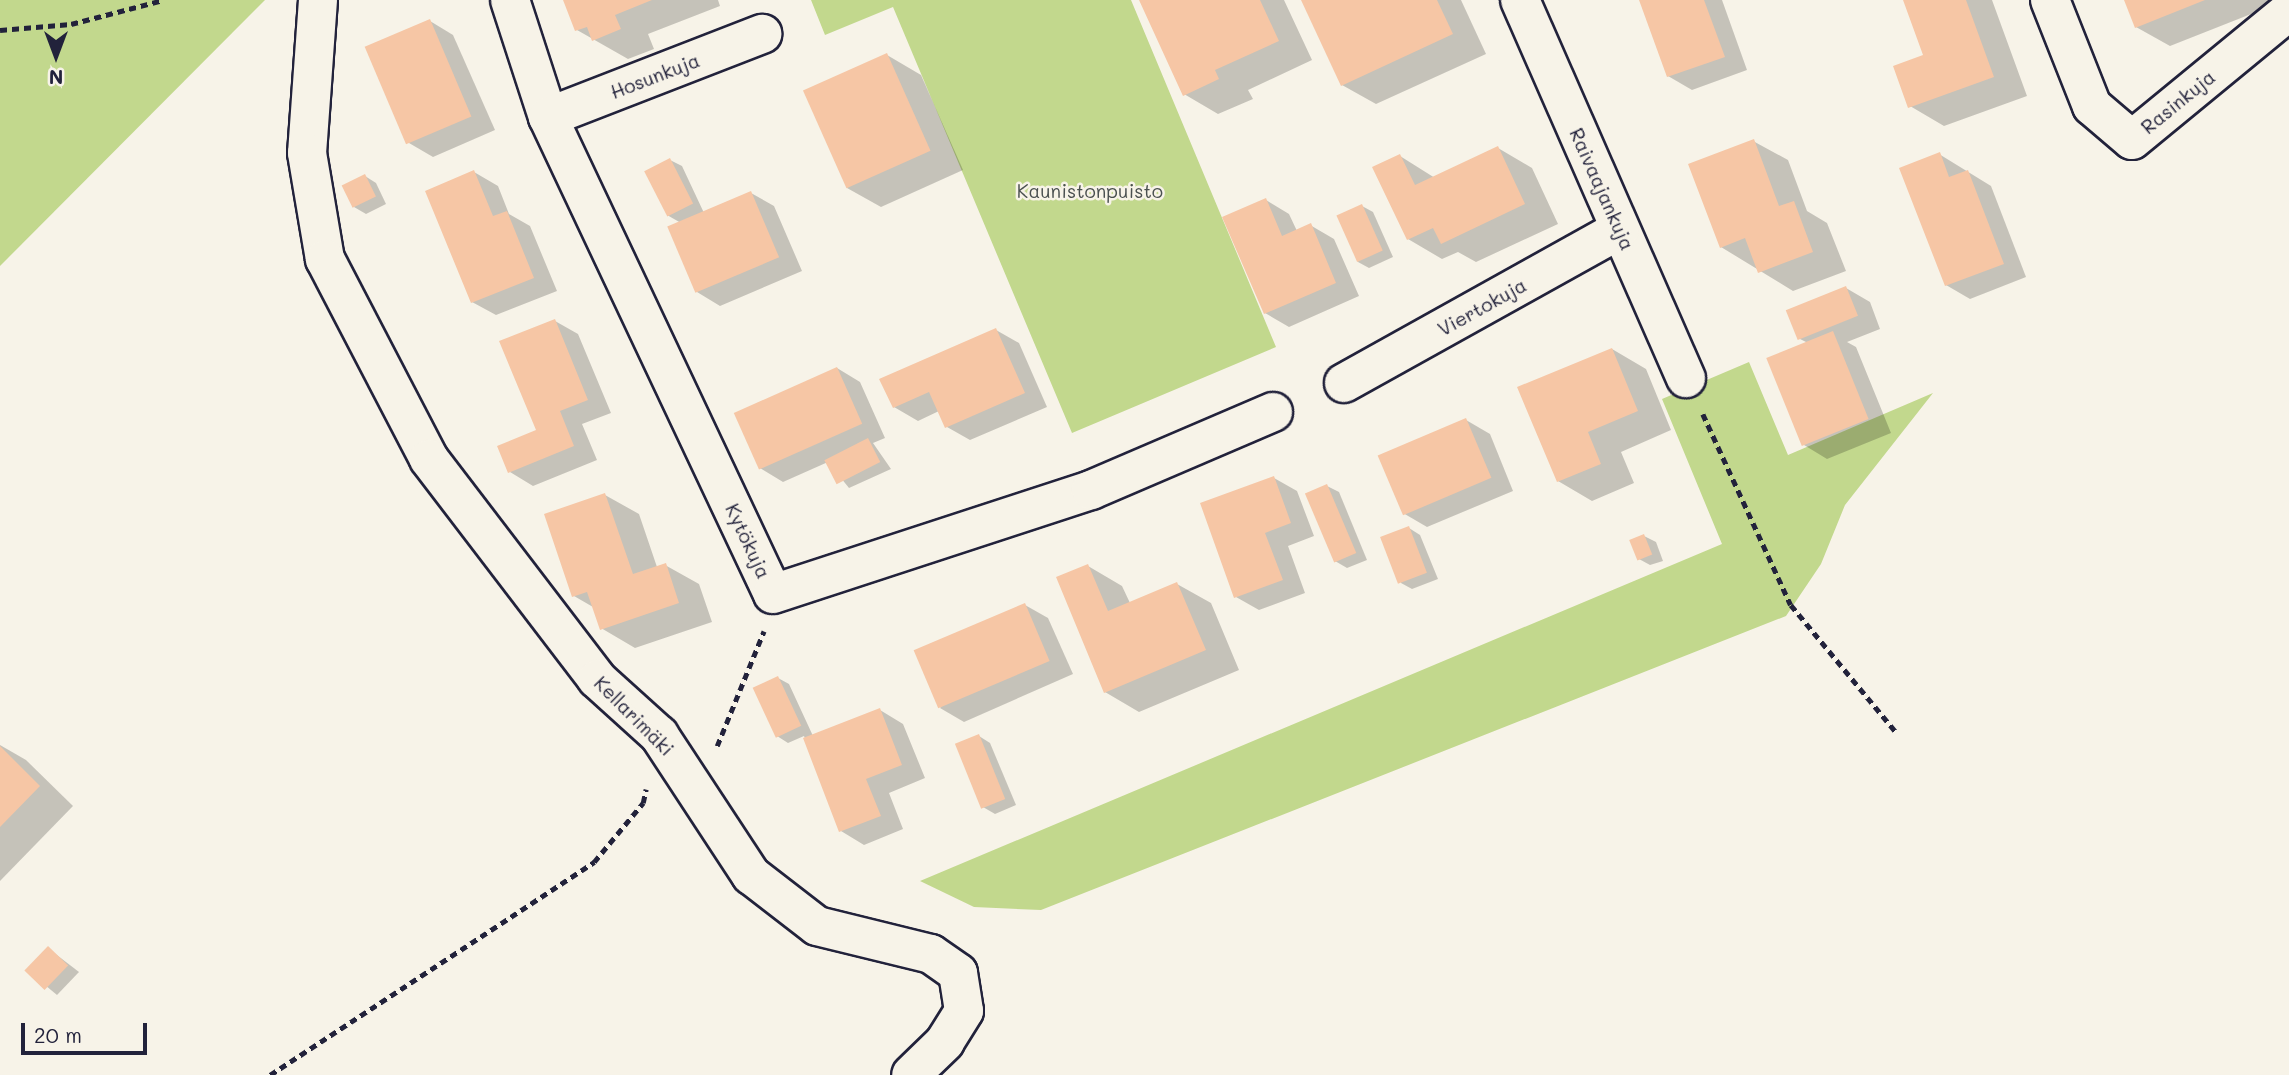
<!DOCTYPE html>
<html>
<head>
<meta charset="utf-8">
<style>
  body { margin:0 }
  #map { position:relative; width:2289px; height:1075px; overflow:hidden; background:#f7f3e8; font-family:Mali,sans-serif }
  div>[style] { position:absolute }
  .green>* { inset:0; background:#c2d88d }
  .shadow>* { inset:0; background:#0003 }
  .building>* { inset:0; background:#f6c6a5; transform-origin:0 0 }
  .path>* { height:4.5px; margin-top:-2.25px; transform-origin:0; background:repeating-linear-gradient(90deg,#22223b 0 7px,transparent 0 12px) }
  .roads { filter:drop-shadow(2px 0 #22223b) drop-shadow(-2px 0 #22223b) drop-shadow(0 2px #22223b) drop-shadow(0 -2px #22223b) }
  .minor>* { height:38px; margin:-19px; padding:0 19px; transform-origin:19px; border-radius:19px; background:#f7f3e8 }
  span { translate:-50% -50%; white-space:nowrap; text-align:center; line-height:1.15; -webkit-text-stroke:5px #f7f3e8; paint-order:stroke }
  .street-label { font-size:19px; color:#22223b }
  .park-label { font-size:19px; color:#4a5050 }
  .north { position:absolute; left:21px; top:21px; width:70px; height:70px; -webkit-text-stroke:5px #f7f3e8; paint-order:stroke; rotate:180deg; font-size:19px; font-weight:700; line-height:28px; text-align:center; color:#22223b }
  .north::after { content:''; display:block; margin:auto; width:24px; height:32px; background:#22223b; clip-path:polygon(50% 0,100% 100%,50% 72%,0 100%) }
  .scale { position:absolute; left:21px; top:1023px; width:126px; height:32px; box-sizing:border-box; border:4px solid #22223b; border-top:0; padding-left:9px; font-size:21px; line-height:24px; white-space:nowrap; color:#22223b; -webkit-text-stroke:5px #f7f3e8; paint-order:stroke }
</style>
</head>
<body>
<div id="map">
  <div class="green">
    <div style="clip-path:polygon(0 0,265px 0,0 266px)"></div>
    <div style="clip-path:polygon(811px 0,1131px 0,1276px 347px,1072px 433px,893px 7px,825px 35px)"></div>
    <div style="clip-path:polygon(1749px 362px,1788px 455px,1933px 393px,1845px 505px,1821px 564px,1786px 616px,1041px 910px,974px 907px,920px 881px,1722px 544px,1662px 399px)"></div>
  </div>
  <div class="shadow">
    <div style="clip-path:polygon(565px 0,718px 0,720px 6px,648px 34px,654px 49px,628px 59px,577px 30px)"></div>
    <div style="clip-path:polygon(1141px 0,1284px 0,1312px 60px,1248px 90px,1253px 99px,1218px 114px,1184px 94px)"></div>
    <div style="clip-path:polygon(1303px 0,1461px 0,1486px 54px,1376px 104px,1342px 85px)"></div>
    <div style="clip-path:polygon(1641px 0,1722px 0,1747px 70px,1692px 90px,1668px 76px)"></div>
    <div style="clip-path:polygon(1905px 0,1992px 0,2027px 96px,1944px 126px,1910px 106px,1925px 57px)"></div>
    <div style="clip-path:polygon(2126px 0,2284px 0,2284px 1px,2170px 46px,2136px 27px)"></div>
    <div style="clip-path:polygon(430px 21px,453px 35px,495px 130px,433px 157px,409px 143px)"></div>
    <div style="clip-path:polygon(887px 55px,921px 75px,963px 170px,881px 207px,847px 188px)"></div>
    <div style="clip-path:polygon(1753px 141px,1788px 160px,1807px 211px,1827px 223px,1846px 271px,1793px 291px,1721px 247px)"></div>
    <div style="clip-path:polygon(1498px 148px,1532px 168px,1558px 224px,1476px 262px,1458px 252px,1442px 259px,1408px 239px,1400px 156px,1435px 178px)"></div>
    <div style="clip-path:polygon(1939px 154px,1991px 186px,2026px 277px,1970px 299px,1946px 285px)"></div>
    <div style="clip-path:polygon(670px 160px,682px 166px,704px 213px,751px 193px,774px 206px,802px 271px,720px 306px,697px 292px,681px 223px,667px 215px)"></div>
    <div style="clip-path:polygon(474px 172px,498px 186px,509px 214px,530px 226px,557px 291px,496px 315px,472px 302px)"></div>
    <div style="clip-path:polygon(365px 176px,376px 183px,386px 204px,366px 214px,354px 207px)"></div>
    <div style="clip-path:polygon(1266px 200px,1289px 214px,1297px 231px,1310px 225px,1334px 239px,1359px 296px,1289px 327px,1265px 313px)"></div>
    <div style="clip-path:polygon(1362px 206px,1373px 212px,1393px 257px,1369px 268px,1358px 262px)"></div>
    <div style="clip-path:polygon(1846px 288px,1870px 302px,1880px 329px,1847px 342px,1856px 347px,1891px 433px,1827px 459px,1804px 445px,1808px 343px,1798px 338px)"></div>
    <div style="clip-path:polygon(555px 321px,578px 334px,611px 413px,582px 424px,597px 460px,533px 486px,510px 472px,538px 431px)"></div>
    <div style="clip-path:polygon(996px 330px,1019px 343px,1047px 407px,970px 440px,947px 427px,939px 411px,918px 421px,894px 407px)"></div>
    <div style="clip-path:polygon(1612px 349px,1646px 369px,1671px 430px,1621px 452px,1634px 483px,1592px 501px,1558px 481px)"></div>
    <div style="clip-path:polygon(837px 368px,860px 382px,885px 438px,873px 443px,891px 469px,849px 488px,828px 462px,783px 482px,760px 468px)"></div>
    <div style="clip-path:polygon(1466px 420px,1490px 434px,1513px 491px,1427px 527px,1403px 513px)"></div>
    <div style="clip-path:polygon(1274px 478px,1297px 491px,1314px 536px,1288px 546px,1305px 593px,1259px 610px,1236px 597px)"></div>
    <div style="clip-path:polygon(1327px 486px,1339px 492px,1367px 560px,1347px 568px,1335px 561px)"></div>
    <div style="clip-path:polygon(605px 495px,639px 514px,657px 567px,665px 565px,699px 584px,712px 622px,635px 648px,601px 628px,593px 607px,574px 596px)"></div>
    <div style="clip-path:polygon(1409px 528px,1420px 535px,1438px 579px,1412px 589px,1401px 583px)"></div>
    <div style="clip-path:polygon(1644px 536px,1656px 542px,1663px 561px,1650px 565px,1639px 559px)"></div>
    <div style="clip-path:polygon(1088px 566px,1122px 586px,1130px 603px,1177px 584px,1211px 603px,1239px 670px,1139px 712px,1105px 692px)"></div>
    <div style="clip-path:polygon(1025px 605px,1048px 618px,1073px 674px,964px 722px,940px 708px)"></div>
    <div style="clip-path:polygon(778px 678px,789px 684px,813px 736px,880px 710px,903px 724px,925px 778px,889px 793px,903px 829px,864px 845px,841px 831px,804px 736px,788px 743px,777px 736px)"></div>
    <div style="clip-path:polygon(979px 736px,990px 743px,1016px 805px,995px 814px,983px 807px)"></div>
    <div style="clip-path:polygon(0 745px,26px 760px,73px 806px,0 881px)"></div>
    <div style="clip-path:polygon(49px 949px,79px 972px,57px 995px,28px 971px)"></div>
  </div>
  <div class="building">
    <div style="clip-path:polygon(563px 0,652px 0,615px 15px,621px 29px,592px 41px,587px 27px,575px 31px)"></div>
    <div style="clip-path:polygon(1139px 0,1260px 0,1279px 41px,1215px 70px,1219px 79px,1183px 96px)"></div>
    <div style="clip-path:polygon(1301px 0,1437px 0,1453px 34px,1341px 86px)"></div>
    <div style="clip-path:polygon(1639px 0,1704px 0,1725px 57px,1667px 77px)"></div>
    <div style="clip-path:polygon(1903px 0,1966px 0,1994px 77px,1908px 108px,1893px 66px,1923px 55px)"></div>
    <div style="clip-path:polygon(2124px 0,2205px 0,2135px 28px)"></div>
    <div style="left:430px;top:19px;width:106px;height:71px;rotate:67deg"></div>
    <div style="left:887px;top:53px;width:107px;height:92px;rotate:66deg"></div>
    <div style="clip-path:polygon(1754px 139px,1779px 206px,1794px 201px,1813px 252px,1758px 273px,1745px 238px,1720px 248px,1688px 164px)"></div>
    <div style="clip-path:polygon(1498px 146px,1525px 204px,1441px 244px,1433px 228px,1407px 240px,1372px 167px,1400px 154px,1415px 185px)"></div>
    <div style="clip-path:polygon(1940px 152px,1949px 177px,1968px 170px,2004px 264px,1945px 286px,1899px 168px)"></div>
    <div style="left:670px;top:158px;width:51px;height:29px;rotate:63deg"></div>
    <div style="clip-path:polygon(474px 170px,493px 216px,507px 211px,534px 278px,471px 303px,425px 191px)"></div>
    <div style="left:365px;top:174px;width:25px;height:26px;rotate:64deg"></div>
    <div style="left:751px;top:191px;width:72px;height:91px;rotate:67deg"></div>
    <div style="clip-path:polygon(1266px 198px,1282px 236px,1311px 223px,1336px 283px,1264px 314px,1222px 217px)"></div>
    <div style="left:1362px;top:204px;width:51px;height:28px;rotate:66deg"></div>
    <div style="left:1846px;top:286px;width:32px;height:65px;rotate:68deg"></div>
    <div style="clip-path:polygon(555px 319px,588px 400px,560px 411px,574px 446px,508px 473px,497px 446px,536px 430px,499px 341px)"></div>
    <div style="clip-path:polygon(996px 328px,1025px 393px,945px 428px,929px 392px,893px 408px,879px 379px)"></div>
    <div style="left:1833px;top:331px;width:95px;height:72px;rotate:68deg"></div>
    <div style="clip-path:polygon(1612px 348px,1638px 411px,1588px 432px,1601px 464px,1557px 482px,1517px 387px)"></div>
    <div style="left:837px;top:367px;width:62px;height:113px;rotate:66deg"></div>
    <div style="left:1466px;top:418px;width:65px;height:96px;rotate:67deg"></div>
    <div style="left:868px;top:438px;width:27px;height:49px;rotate:63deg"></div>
    <div style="clip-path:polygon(1274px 476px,1291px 523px,1265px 533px,1283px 580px,1234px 598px,1200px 503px)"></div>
    <div style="left:1327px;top:484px;width:75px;height:24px;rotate:67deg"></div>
    <div style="clip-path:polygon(605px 493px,633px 574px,666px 563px,679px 603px,600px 630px,587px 592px,572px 597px,544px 514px)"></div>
    <div style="left:1409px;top:526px;width:50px;height:31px;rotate:69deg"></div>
    <div style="left:1644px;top:534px;width:22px;height:16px;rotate:68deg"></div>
    <div style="clip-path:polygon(1088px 564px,1108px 611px,1177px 582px,1206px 650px,1104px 693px,1056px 577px)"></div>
    <div style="left:1025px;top:603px;width:63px;height:121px;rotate:67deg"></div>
    <div style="left:778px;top:676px;width:55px;height:28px;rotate:65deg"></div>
    <div style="clip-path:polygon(880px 708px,902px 765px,866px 779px,881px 816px,839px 832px,803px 738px)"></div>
    <div style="left:979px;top:734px;width:70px;height:26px;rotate:68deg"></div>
    <div style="clip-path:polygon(0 746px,40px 786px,0 827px)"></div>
    <div style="left:48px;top:946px;width:28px;height:34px;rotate:44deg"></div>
  </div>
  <div class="path">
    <div style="left:0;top:30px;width:71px;rotate:-4.8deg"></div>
    <div style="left:71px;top:24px;width:95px;rotate:-14.6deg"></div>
    <div style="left:1703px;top:414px;width:210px;rotate:65.3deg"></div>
    <div style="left:1791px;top:605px;width:166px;rotate:50.4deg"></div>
    <div style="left:717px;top:746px;width:124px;rotate:-67.8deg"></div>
    <div style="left:270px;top:1075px;width:388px;rotate:-33.3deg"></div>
    <div style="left:594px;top:862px;width:77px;rotate:-50.3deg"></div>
    <div style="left:643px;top:803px;width:14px;rotate:-78deg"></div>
  </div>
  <div class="roads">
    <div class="minor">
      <div style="left:318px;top:0;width:153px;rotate:94.1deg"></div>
      <div style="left:307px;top:153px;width:108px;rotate:80.4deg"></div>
      <div style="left:325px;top:259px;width:225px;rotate:62.5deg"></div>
      <div style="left:429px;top:459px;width:277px;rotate:52.6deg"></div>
      <div style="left:597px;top:679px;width:84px;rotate:42.1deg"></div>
      <div style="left:659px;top:735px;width:168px;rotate:56.7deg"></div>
      <div style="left:751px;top:875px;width:83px;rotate:37.7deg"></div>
      <div style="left:817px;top:926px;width:117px;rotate:13.8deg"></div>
      <div style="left:931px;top:954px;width:33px;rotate:35deg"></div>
      <div style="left:958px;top:973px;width:38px;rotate:81deg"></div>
      <div style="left:964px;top:1011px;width:36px;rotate:122deg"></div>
      <div style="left:945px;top:1042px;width:47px;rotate:135.9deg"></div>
      <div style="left:510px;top:0;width:123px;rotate:72deg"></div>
      <div style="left:548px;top:117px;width:527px;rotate:64.75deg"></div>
      <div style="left:773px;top:594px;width:335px;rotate:-18.1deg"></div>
      <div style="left:1091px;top:490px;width:198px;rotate:-23.2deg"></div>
      <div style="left:1520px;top:0;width:413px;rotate:66.3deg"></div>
      <div style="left:2050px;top:0;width:114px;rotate:68.4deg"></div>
      <div style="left:2092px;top:106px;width:52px;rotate:40.4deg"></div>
      <div style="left:2132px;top:140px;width:203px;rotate:-39.4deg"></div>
      <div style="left:548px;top:117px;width:230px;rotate:-21.2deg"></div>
      <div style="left:1344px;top:383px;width:315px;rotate:-29.1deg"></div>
    </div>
  </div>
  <div class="street-label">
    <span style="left:655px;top:76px;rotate:-21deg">Hosunkuja</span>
    <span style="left:2178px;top:102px;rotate:-39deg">Rasinkuja</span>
    <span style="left:1602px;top:189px;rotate:66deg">Raivaajankuja</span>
    <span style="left:1482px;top:307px;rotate:-29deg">Viertokuja</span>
    <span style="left:748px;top:541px;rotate:65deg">Kytökuja</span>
    <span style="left:634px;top:716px;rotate:45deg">Kellarimäki</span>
  </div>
  <div class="park-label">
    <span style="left:1090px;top:191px">Kaunistonpuisto</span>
  </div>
  <div class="north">N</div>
  <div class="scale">20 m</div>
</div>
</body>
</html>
